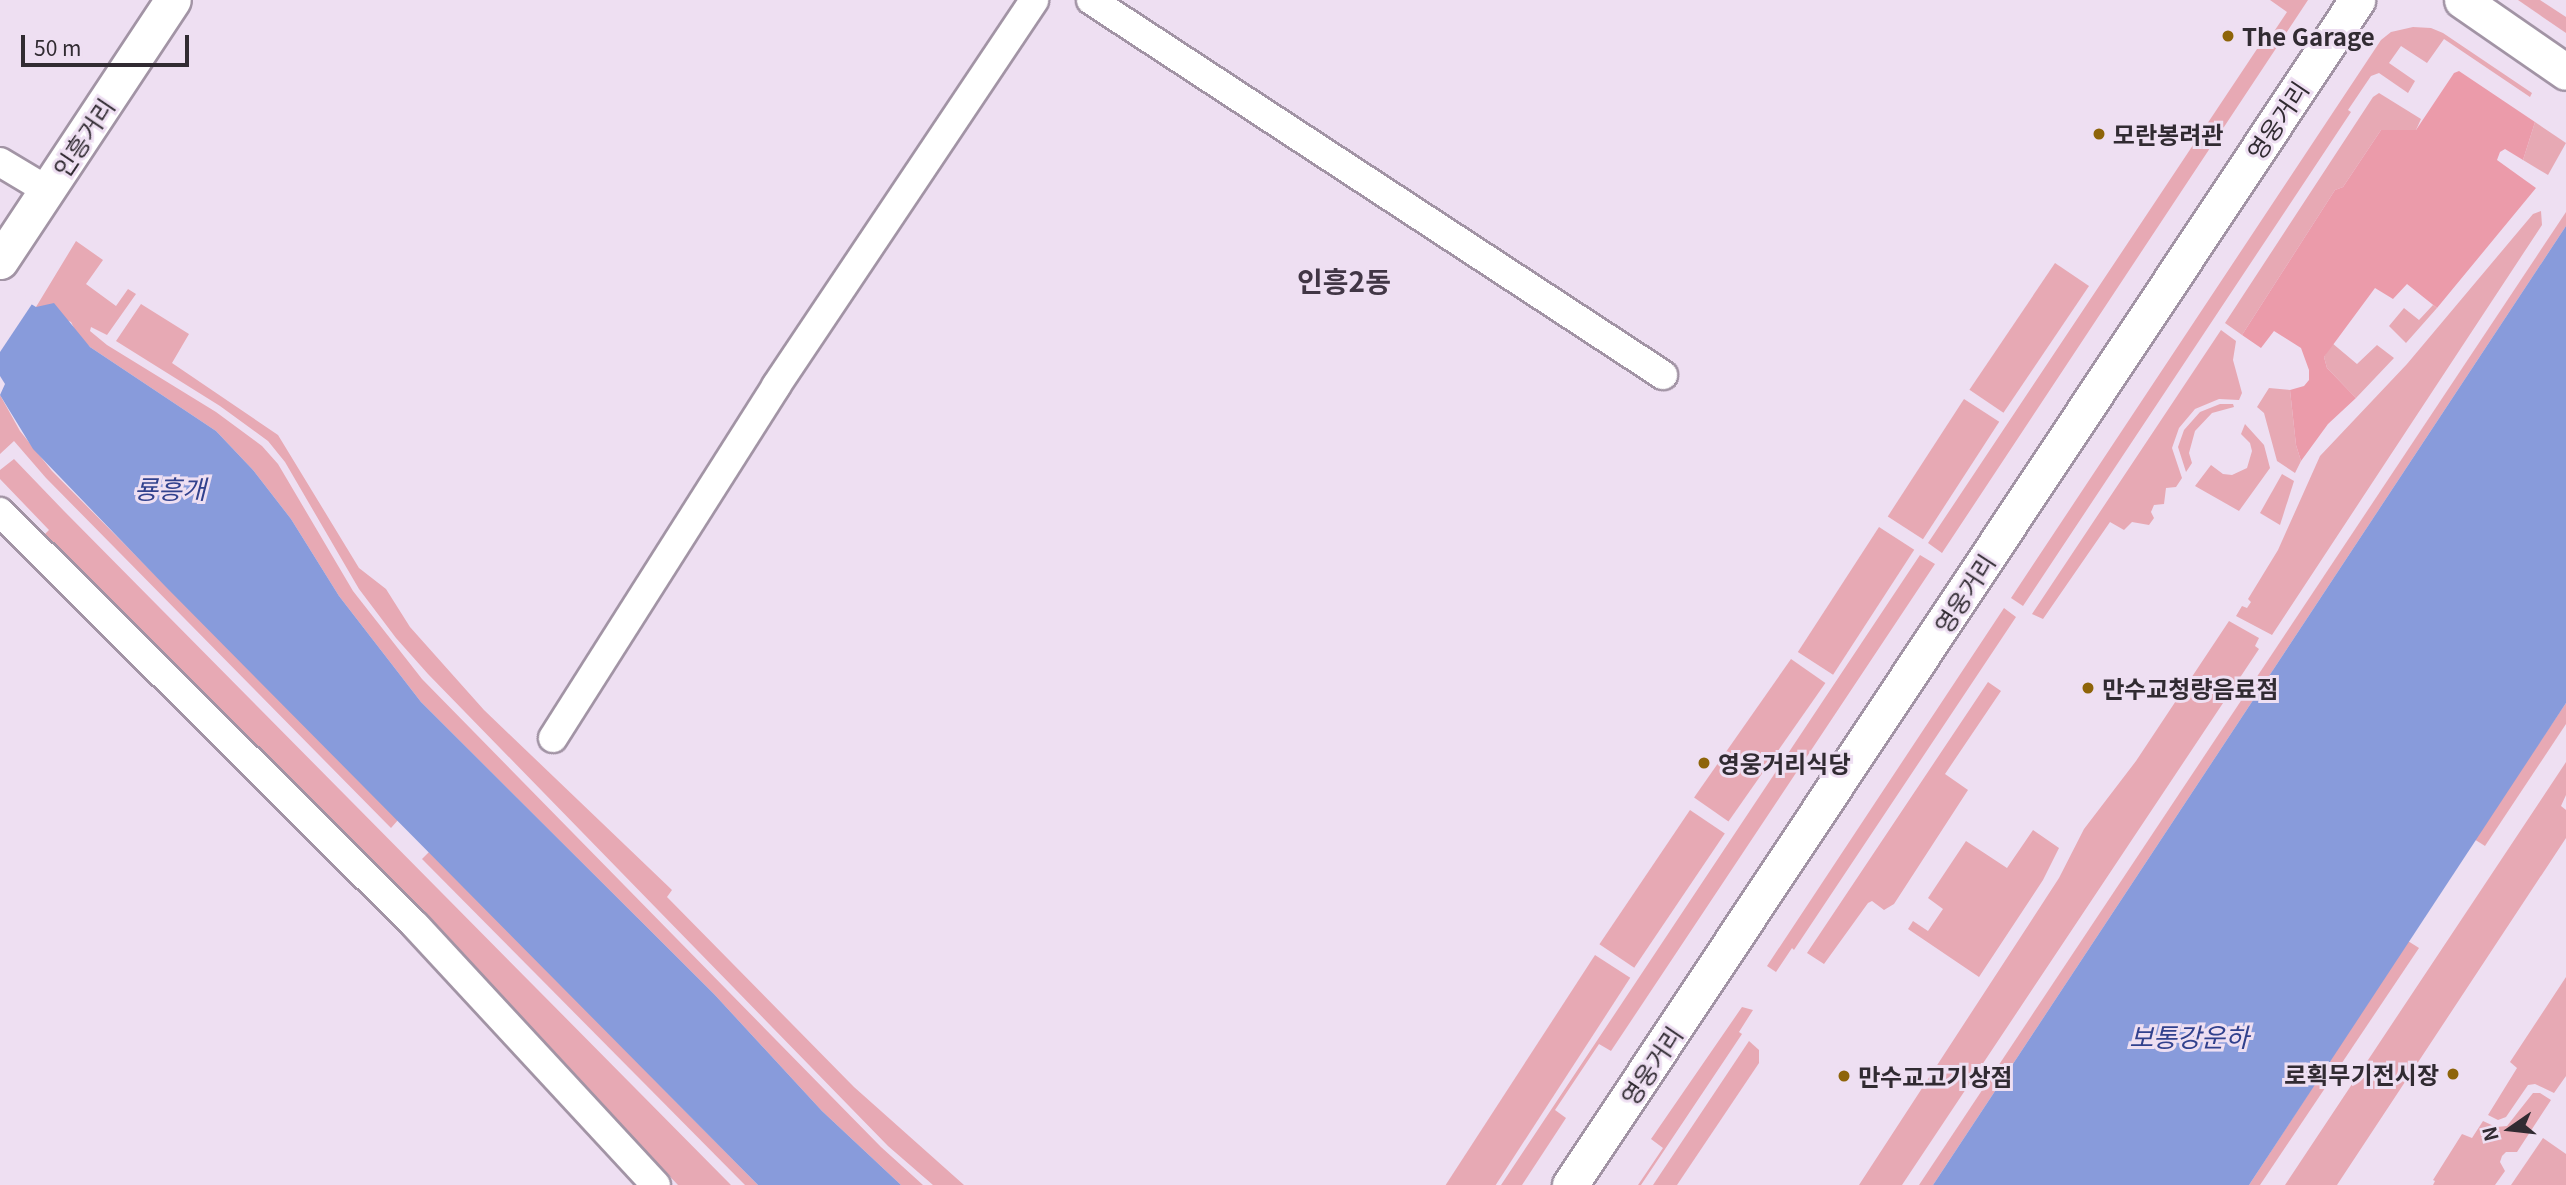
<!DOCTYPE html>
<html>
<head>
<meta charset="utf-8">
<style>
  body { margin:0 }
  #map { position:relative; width:2566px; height:1185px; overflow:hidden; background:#eedff2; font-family:Georgia,"Noto Sans KR",serif }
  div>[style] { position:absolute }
  .green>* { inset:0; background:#e7a9b4; transform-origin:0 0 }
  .forest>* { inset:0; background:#eb9baa }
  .water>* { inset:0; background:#889bdb }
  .pier>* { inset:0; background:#eedff2 }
  .roads { filter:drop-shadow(2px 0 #a294a5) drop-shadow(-2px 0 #a294a5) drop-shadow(0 2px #a294a5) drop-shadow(0 -2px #a294a5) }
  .minor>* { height:28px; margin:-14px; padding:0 14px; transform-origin:14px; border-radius:14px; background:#fff }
  .major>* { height:35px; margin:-17.5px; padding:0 17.5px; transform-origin:17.5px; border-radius:17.5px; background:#fff }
  .dots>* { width:19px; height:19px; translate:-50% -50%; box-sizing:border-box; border:4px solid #eedff2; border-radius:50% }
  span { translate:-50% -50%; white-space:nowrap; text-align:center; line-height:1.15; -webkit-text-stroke:6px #eedff2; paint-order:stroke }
  .poi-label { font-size:24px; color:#312b32; font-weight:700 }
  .left { translate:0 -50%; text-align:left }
  .right { translate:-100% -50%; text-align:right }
  .street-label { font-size:24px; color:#312b32 }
  .water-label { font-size:26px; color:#31418d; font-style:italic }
  .quarter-label { font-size:28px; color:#413645; font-weight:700 }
  .north { position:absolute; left:2475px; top:1094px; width:70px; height:70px; -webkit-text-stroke:5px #eedff2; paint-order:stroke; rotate:256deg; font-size:19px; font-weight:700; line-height:28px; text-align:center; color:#312b32 }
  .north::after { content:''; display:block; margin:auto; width:24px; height:32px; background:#312b32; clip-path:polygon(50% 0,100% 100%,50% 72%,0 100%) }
  .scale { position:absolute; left:21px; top:35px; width:168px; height:32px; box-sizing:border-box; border:4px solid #312b32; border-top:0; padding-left:9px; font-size:21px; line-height:24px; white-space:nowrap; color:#312b32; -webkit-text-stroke:5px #eedff2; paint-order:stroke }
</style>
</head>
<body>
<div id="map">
  <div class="green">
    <div style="clip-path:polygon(2270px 0,2308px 0,1942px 553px,1928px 543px,2259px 46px,2263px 48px,2287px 12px)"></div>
    <div style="clip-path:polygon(2518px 0,2540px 0,2566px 17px,2566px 33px)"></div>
    <div style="clip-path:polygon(2413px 27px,2431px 28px,2443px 33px,2532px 93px,2530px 97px,2444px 39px,2427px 63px,2401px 46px,2389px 63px,2415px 81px,2408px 93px,2379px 73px,2371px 76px,2348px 110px,2351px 112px,2023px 606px,2011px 598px,2381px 40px,2391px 32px)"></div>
    <div style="clip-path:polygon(2379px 93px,2421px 119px,2416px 130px,2381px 130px,2343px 187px,2335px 190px,2242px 335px,2225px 323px,2373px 97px)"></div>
    <div style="clip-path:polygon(2535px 122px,2566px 143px,2548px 175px,2523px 160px)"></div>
    <div style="clip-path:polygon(2541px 211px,2542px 225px,2272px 635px,2236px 616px,2242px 606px,2247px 608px,2251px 602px,2248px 599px,2278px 550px,2320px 456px,2407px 364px,2533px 214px)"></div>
    <div style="clip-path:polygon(2566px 212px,2566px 226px,1933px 1185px,1919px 1185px)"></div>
    <div style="clip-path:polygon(76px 241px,103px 260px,86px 284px,116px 306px,128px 289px,136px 294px,107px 335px,91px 327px,90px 331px,107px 345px,216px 412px,262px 446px,278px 464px,353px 591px,422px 679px,881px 1147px,923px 1185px,901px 1185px,822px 1111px,714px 994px,421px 702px,339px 596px,291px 519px,253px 470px,216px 431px,90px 347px,78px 336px,71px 322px,36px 307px)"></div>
    <div style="left:2055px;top:263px;width:41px;height:153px;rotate:34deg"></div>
    <div style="clip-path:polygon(141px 304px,189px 334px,172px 363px,278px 435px,359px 568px,386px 589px,410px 627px,484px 710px,672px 890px,667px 897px,854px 1087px,964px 1185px,933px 1185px,888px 1146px,428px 674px,396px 638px,359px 589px,285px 462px,268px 441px,220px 406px,116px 341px)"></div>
    <div style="clip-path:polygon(2433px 305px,2437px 308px,2406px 343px,2389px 326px,2404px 308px,2419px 320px)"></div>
    <div style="clip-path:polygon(2221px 330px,2236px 341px,2233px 360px,2242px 393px,2239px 400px,2219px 399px,2195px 409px,2179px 428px,2172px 448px,2182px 478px,2176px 487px,2166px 488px,2164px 504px,2154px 505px,2151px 512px,2154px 518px,2149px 525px,2132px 522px,2124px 530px,2110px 522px,2043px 619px,2032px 614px)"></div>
    <div style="clip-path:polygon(2332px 343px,2357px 364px,2377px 345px,2394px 358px,2356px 398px,2327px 368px,2324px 357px)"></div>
    <div style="clip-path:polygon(2269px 388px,2290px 390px,2296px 445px,2301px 461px,2295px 473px,2277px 461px,2264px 413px,2257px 407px)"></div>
    <div style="clip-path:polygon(0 395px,20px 431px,52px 471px,398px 820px,391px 828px,46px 478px,14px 441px,0 454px)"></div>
    <div style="left:1964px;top:399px;width:42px;height:140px;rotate:33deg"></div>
    <div style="clip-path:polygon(2220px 404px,2233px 404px,2234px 407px,2212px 413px,2195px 431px,2189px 453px,2192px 463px,2186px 472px,2178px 447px,2184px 430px,2200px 412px)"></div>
    <div style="clip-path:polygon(2245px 424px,2264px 445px,2270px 468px,2239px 511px,2195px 486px,2211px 465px,2223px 474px,2232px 475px,2247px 468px,2252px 451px,2250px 443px,2241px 434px)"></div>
    <div style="clip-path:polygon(14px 459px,64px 511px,731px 1185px,678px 1185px,476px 974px,479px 970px,45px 534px,49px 530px,0 479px,0 470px)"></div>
    <div style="clip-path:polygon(2282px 474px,2294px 481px,2280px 525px,2260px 513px)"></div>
    <div style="left:1879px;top:527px;width:42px;height:149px;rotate:33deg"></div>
    <div style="clip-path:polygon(1920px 555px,1935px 564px,1611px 1051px,1599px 1044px,1555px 1110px,1566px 1118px,1522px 1185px,1501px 1185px)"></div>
    <div style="clip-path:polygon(2004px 608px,2016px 617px,1794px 950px,1792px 948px,1776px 972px,1767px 966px)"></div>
    <div style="clip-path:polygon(2229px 621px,2259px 638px,2255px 646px,2259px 649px,1902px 1185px,1859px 1185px,2059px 878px,2084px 829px,2136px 761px)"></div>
    <div style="left:1791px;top:659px;width:42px;height:169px;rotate:35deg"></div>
    <div style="clip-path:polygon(1988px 682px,2001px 691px,1945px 774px,1968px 790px,1894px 904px,1884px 910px,1872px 901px,1868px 903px,1824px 964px,1807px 953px)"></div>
    <div style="clip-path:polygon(2566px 703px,2566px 724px,2485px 846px,2474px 839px)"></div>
    <div style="clip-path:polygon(2566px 762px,2566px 795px,2561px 806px,2566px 810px,2566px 838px,2337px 1185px,2285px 1185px)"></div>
    <div style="left:1690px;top:810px;width:42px;height:162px;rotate:34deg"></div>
    <div style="clip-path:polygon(2033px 830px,2059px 848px,2043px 880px,1979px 977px,1908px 929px,1913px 921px,1928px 931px,1943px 909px,1928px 898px,1966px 841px,2007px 868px)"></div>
    <div style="clip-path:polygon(429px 852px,511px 934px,758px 1185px,745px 1185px,422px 859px)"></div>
    <div style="clip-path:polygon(2408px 941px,2419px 948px,2260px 1185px,2249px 1185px)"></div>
    <div style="left:1595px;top:955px;width:42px;height:278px;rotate:33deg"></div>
    <div style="clip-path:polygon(2566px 977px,2566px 1076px,2554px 1093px,2535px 1084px,2528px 1085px,2506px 1117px,2498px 1120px,2488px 1115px,2517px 1068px,2510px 1062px)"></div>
    <div style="clip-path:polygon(1742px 1007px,1753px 1010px,1739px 1032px,1742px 1034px,1641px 1185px,1638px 1185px,1663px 1148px,1651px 1139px)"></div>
    <div style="clip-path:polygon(1749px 1041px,1759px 1050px,1759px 1063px,1677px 1185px,1653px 1185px)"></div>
    <div style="clip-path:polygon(2533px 1093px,2540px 1093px,2551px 1100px,2517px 1152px,2506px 1152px,2502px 1156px,2500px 1162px,2505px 1171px,2495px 1185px,2433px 1185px,2435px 1181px,2433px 1180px,2462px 1134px,2472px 1138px,2483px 1121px,2496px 1127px,2507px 1126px)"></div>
    <div style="clip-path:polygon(2543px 1138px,2566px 1154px,2566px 1185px,2511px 1185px)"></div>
  </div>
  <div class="forest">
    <div style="clip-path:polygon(2459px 71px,2535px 122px,2523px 160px,2505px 149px,2500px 152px,2497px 160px,2536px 188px,2437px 308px,2407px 284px,2393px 299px,2375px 288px,2324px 357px,2327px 368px,2356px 398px,2328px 424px,2301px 461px,2296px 445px,2290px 390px,2304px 386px,2309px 380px,2309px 370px,2301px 348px,2274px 331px,2261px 348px,2242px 335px,2335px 190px,2343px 187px,2381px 130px,2416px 130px,2454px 73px)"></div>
  </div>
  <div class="water">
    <div style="clip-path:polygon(2566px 226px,2566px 703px,2249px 1185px,1933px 1185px)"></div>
    <div style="clip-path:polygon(0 285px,36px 307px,54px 303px,90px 347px,216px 431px,253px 470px,291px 519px,339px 596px,421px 702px,714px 994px,822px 1111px,901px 1185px,758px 1185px,166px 587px,33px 449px,0 395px,5px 384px,0 376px)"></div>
  </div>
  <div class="pier">
    <div style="clip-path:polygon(0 281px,34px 301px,0 352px)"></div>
  </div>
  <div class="roads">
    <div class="minor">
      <div style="left:1091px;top:0;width:684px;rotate:33.25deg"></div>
      <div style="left:0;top:162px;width:55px;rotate:30.8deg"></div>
      <div style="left:0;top:512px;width:587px;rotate:44.86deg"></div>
      <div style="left:416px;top:926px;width:353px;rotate:47.2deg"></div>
      <div style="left:553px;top:738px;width:417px;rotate:-57.6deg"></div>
      <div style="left:776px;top:386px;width:464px;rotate:-56.2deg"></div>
    </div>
    <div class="major">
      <div style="left:2462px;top:0;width:126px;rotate:34.7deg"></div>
      <div style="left:0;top:261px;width:313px;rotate:-56.5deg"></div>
      <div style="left:1570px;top:1185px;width:1423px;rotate:-56.41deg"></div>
    </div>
  </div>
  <div class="dots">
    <div style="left:2228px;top:36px;background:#8e6409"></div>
    <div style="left:2099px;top:134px;background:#8e6409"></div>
    <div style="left:2088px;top:688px;background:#8e6409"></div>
    <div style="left:1704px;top:763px;background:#8e6409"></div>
    <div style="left:2453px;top:1074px;background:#8e6409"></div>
    <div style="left:1844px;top:1076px;background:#8e6409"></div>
  </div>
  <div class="poi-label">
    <span class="left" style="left:2242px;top:36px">The Garage</span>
    <span class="left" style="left:2113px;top:134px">모란봉려관</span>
    <span class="left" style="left:2102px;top:688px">만수교청량음료점</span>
    <span class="left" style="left:1718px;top:763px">영웅거리식당</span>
    <span class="right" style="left:2439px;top:1074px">로획무기전시장</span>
    <span class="left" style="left:1858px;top:1076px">만수교고기상점</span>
  </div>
  <div class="street-label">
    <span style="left:2277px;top:120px;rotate:-56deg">영웅거리</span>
    <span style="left:83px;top:137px;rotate:-56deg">인흥거리</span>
    <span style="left:1964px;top:593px;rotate:-57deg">영웅거리</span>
    <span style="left:1651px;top:1065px;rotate:-56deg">영웅거리</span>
  </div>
  <div class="water-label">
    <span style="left:170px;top:488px">룡흥개</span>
    <span style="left:2189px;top:1036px">보통강운하</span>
  </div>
  <div class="quarter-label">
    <span style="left:1344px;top:280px">인흥2동</span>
  </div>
  <div class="north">N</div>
  <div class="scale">50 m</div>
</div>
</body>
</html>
